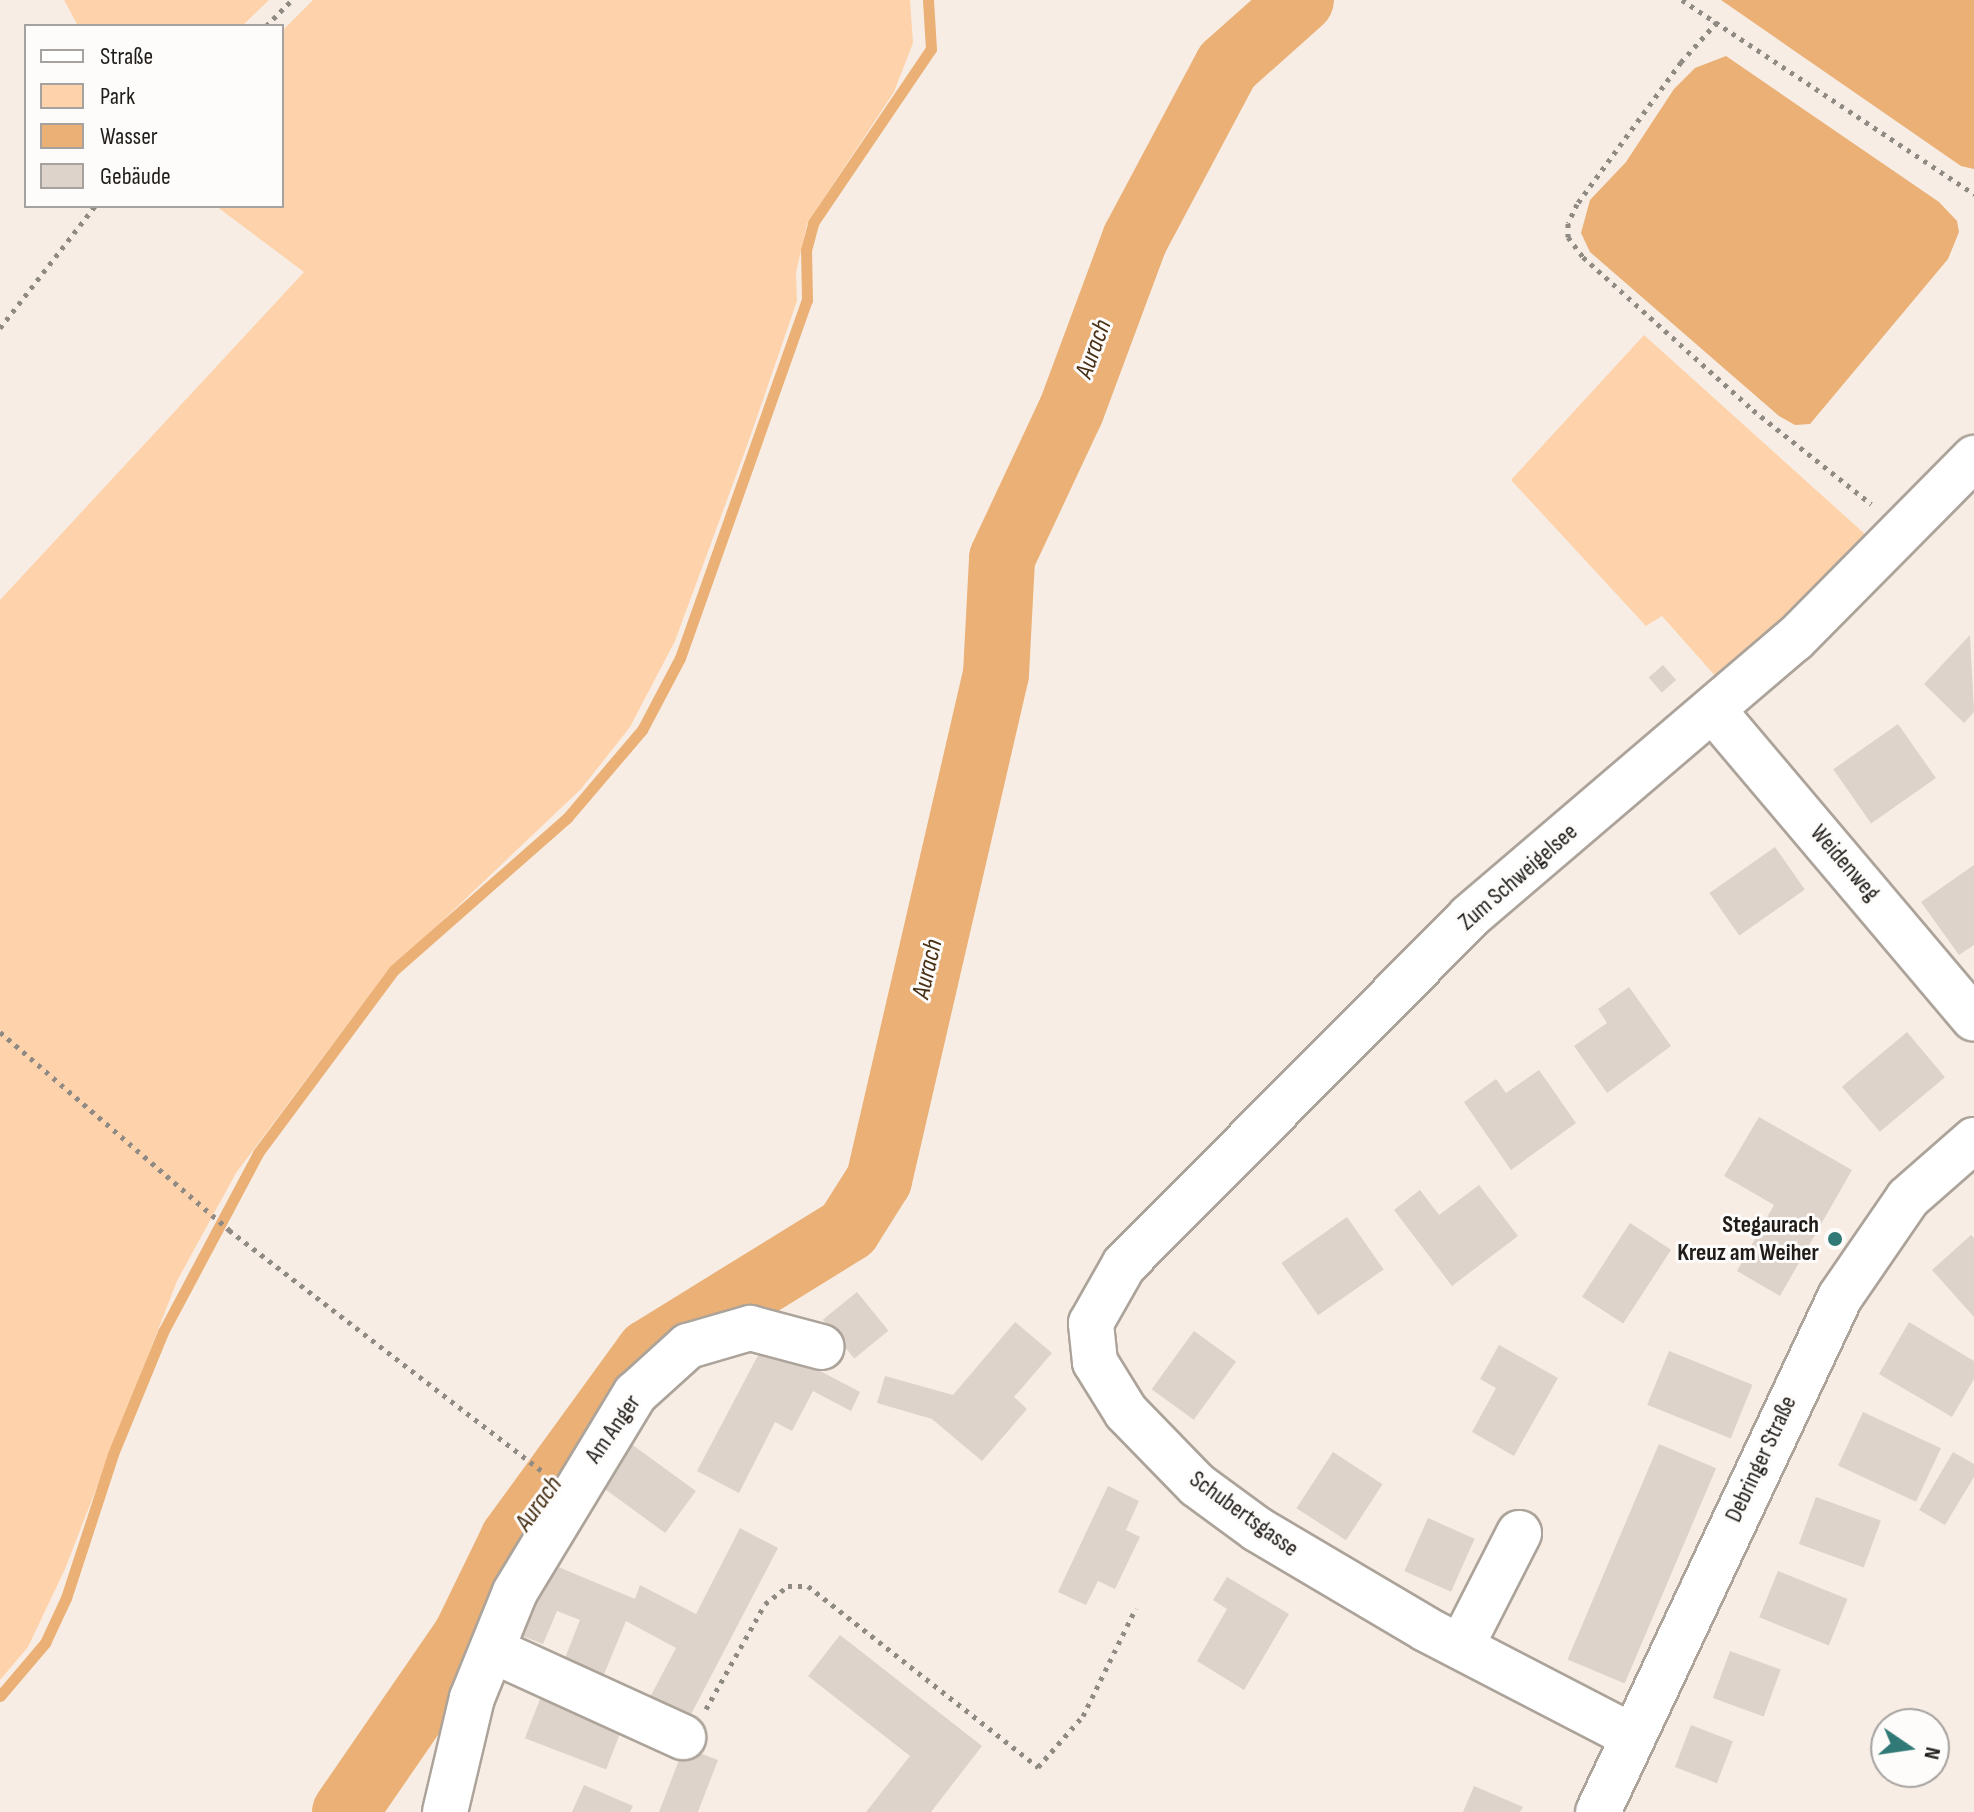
<!DOCTYPE html>
<html>
<head>
<meta charset="utf-8">
<style>
  body { margin:0 }
  #map { position:relative; width:1974px; height:1812px; overflow:hidden; background:#f7ede4; font-family:"Sofia Sans Condensed",sans-serif }
  div>[style] { position:absolute }
  .green>* { inset:0; background:#fed3ab }
  .water>* { inset:0; background:#eab075 }
  .stream>* { height:11px; margin:-5.5px; padding:0 5.5px; transform-origin:5.5px; border-radius:5.5px; background:#eab075 }
  .river>* { height:66px; margin:-33px; padding:0 33px; transform-origin:33px; border-radius:33px; background:#eab075 }
  .building>* { inset:0; background:#ddd3ca; transform-origin:0 0 }
  .path>* { height:5px; margin-top:-2.5px; transform-origin:0; background:repeating-linear-gradient(90deg,#908a84 0 4px,transparent 0 10px) }
  .roads { filter:drop-shadow(2px 0 #aca39a) drop-shadow(-2px 0 #aca39a) drop-shadow(0 2px #aca39a) drop-shadow(0 -2px #aca39a) }
  .minor>* { height:44px; margin:-22px; padding:0 22px; transform-origin:22px; border-radius:22px; background:#fff }
  .dots>* { width:22px; height:22px; translate:-50% -50%; box-sizing:border-box; border:4px solid #fefcfa; border-radius:50% }
  span { translate:-50% -50%; white-space:nowrap; text-align:center; line-height:1.15; -webkit-text-stroke:6px #fefcfa; paint-order:stroke }
  .street-label { font-size:24px; color:#1f1c19 }
  .poi-label { font-size:24px; color:#1f1c19; font-weight:700 }
  .right { translate:-100% -50%; text-align:right }
  .water-label { font-size:26px; color:#483016; font-style:italic }
  .legend { position:absolute; left:24px; top:24px; width:260px; height:184px; box-sizing:border-box; background:#fefcfa; border:2px solid #a5a2a0; margin:0; padding:10px 14px; list-style:none; font-size:24px; color:#1f1c19 }
  .legend li { display:flex; align-items:center; gap:16px; height:40px }
  .legend b { width:40px; border:2px solid #a5a2a0 }
  .north { position:absolute; left:1870px; top:1708px; width:80px; height:80px; box-sizing:border-box; background:#fefcfa; border:2px solid #a5a2a0; border-radius:50%; rotate:103deg; font-size:22px; font-weight:700; line-height:32px; text-align:center; color:#1f1c19 }
  .north::after { content:''; display:block; margin:auto; width:28px; height:36px; background:#307976; clip-path:polygon(50% 0,100% 100%,50% 72%,0 100%) }
</style>
</head>
<body>
<div id="map">
  <div class="green">
    <div style="clip-path:polygon(64px 0,269px 0,242px 26px,78px 26px)"></div>
    <div style="clip-path:polygon(313px 0,910px 0,913px 43px,894px 92px,807px 224px,796px 273px,797px 301px,748px 443px,675px 641px,630px 727px,581px 789px,383px 977px,236px 1173px,177px 1281px,65px 1569px,28px 1647px,0 1680px,0 600px,304px 272px,216px 206px,282px 206px,282px 31px)"></div>
    <div style="clip-path:polygon(1644px 335px,1876px 544px,1725px 687px,1662px 616px,1646px 626px,1511px 480px)"></div>
  </div>
  <div class="water">
    <div style="clip-path:polygon(1721px 0,1974px 0,1974px 169px,1961px 166px)"></div>
    <div style="clip-path:polygon(1726px 56px,1939px 202px,1957px 221px,1959px 232px,1948px 259px,1810px 424px,1795px 425px,1779px 416px,1590px 252px,1581px 233px,1590px 200px,1626px 162px,1674px 89px,1695px 68px)"></div>
  </div>
  <div class="stream">
    <div style="left:0;top:1696px;width:70px;rotate:-49.7deg"></div>
    <div style="left:45px;top:1643px;width:50px;rotate:-65deg"></div>
    <div style="left:66px;top:1598px;width:151px;rotate:-71.9deg"></div>
    <div style="left:113px;top:1454px;width:132px;rotate:-67.7deg"></div>
    <div style="left:163px;top:1332px;width:203px;rotate:-62deg"></div>
    <div style="left:258px;top:1153px;width:228px;rotate:-53.4deg"></div>
    <div style="left:394px;top:970px;width:230px;rotate:-41.3deg"></div>
    <div style="left:567px;top:818px;width:116px;rotate:-49.6deg"></div>
    <div style="left:642px;top:730px;width:81px;rotate:-62.2deg"></div>
    <div style="left:680px;top:658px;width:380px;rotate:-70.5deg"></div>
    <div style="left:807px;top:300px;width:50px;rotate:-91.1deg"></div>
    <div style="left:806px;top:250px;width:28px;rotate:-75deg"></div>
    <div style="left:813px;top:223px;width:210px;rotate:-55.9deg"></div>
    <div style="left:931px;top:49px;width:49px;rotate:-93.5deg"></div>
  </div>
  <div class="river">
    <div style="left:345px;top:1812px;width:214px;rotate:-55.5deg"></div>
    <div style="left:466px;top:1636px;width:108px;rotate:-64.1deg"></div>
    <div style="left:513px;top:1539px;width:231px;rotate:-54deg"></div>
    <div style="left:649px;top:1352px;width:234px;rotate:-31.7deg"></div>
    <div style="left:848px;top:1229px;width:58px;rotate:-57.7deg"></div>
    <div style="left:879px;top:1180px;width:519px;rotate:-76.98deg"></div>
    <div style="left:996px;top:674px;width:116px;rotate:-87deg"></div>
    <div style="left:1002px;top:558px;width:162px;rotate:-64.9deg"></div>
    <div style="left:1071px;top:411px;width:184px;rotate:-69.6deg"></div>
    <div style="left:1135px;top:239px;width:196px;rotate:-62deg"></div>
    <div style="left:1227px;top:66px;width:99px;rotate:-41.7deg"></div>
  </div>
  <div class="building">
    <div style="clip-path:polygon(1970px 635px,1974px 712px,1964px 723px,1924px 684px)"></div>
    <div style="left:1663px;top:665px;width:20px;height:19px;rotate:49deg"></div>
    <div style="left:1898px;top:724px;width:66px;height:79px;rotate:55deg"></div>
    <div style="left:1775px;top:847px;width:52px;height:80px;rotate:55deg"></div>
    <div style="clip-path:polygon(1974px 865px,1974px 945px,1959px 955px,1921px 902px)"></div>
    <div style="clip-path:polygon(1629px 987px,1671px 1046px,1607px 1093px,1574px 1046px,1607px 1023px,1598px 1009px)"></div>
    <div style="left:1907px;top:1032px;width:59px;height:85px;rotate:50deg"></div>
    <div style="clip-path:polygon(1539px 1070px,1576px 1123px,1511px 1170px,1464px 1102px,1496px 1079px,1506px 1093px)"></div>
    <div style="clip-path:polygon(1759px 1117px,1852px 1170px,1780px 1296px,1737px 1271px,1774px 1205px,1724px 1176px)"></div>
    <div style="clip-path:polygon(1479px 1185px,1518px 1236px,1452px 1286px,1394px 1210px,1420px 1190px,1439px 1215px)"></div>
    <div style="left:1347px;top:1217px;width:64px;height:80px;rotate:55deg"></div>
    <div style="left:1630px;top:1223px;width:49px;height:88px;rotate:33deg"></div>
    <div style="clip-path:polygon(1971px 1235px,1974px 1238px,1974px 1317px,1932px 1270px)"></div>
    <div style="left:857px;top:1292px;width:50px;height:44px;rotate:51deg"></div>
    <div style="clip-path:polygon(1015px 1322px,1052px 1353px,1014px 1397px,1027px 1409px,982px 1461px,932px 1419px,877px 1403px,885px 1376px,953px 1395px)"></div>
    <div style="clip-path:polygon(1909px 1322px,1974px 1361px,1974px 1379px,1952px 1417px,1879px 1374px)"></div>
    <div style="left:1194px;top:1331px;width:52px;height:72px;rotate:36deg"></div>
    <div style="clip-path:polygon(765px 1342px,860px 1392px,851px 1411px,813px 1391px,792px 1431px,775px 1422px,739px 1493px,697px 1471px)"></div>
    <div style="clip-path:polygon(1499px 1345px,1558px 1378px,1514px 1456px,1472px 1432px,1496px 1388px,1480px 1379px)"></div>
    <div style="left:1669px;top:1351px;width:90px;height:58px;rotate:22deg"></div>
    <div style="left:1863px;top:1412px;width:86px;height:59px;rotate:25deg"></div>
    <div style="left:623px;top:1438px;width:90px;height:52px;rotate:36deg"></div>
    <div style="left:1659px;top:1444px;width:62px;height:234px;rotate:23deg"></div>
    <div style="left:1333px;top:1452px;width:59px;height:67px;rotate:33deg"></div>
    <div style="clip-path:polygon(1953px 1452px,1974px 1464px,1974px 1477px,1945px 1525px,1919px 1510px)"></div>
    <div style="clip-path:polygon(1108px 1486px,1139px 1501px,1126px 1530px,1140px 1537px,1115px 1589px,1098px 1581px,1086px 1605px,1058px 1592px)"></div>
    <div style="left:1816px;top:1497px;width:69px;height:50px;rotate:20deg"></div>
    <div style="left:1428px;top:1518px;width:51px;height:58px;rotate:24deg"></div>
    <div style="clip-path:polygon(740px 1528px,778px 1548px,688px 1720px,649px 1699px,676px 1648px,626px 1621px,602px 1679px,563px 1663px,580px 1620px,557px 1611px,543px 1644px,515px 1633px,544px 1561px,635px 1599px,640px 1585px,696px 1614px)"></div>
    <div style="left:1778px;top:1571px;width:75px;height:50px;rotate:22deg"></div>
    <div style="clip-path:polygon(1227px 1577px,1289px 1614px,1244px 1690px,1197px 1661px,1227px 1609px,1213px 1600px)"></div>
    <div style="clip-path:polygon(840px 1635px,982px 1746px,931px 1812px,866px 1812px,910px 1756px,808px 1676px)"></div>
    <div style="left:1730px;top:1651px;width:54px;height:50px;rotate:20deg"></div>
    <div style="left:545px;top:1686px;width:87px;height:56px;rotate:21deg"></div>
    <div style="left:1691px;top:1725px;width:45px;height:45px;rotate:21deg"></div>
    <div style="clip-path:polygon(684px 1747px,718px 1760px,698px 1812px,659px 1812px)"></div>
    <div style="clip-path:polygon(584px 1785px,633px 1806px,630px 1812px,572px 1812px)"></div>
    <div style="clip-path:polygon(1474px 1786px,1523px 1807px,1520px 1812px,1463px 1812px)"></div>
  </div>
  <div class="path">
    <div style="left:1682px;top:0;width:351px;rotate:33.6deg"></div>
    <div style="left:1717px;top:22px;width:54px;rotate:132deg"></div>
    <div style="left:1681px;top:62px;width:176px;rotate:126.2deg"></div>
    <div style="left:1577px;top:204px;width:21px;rotate:115deg"></div>
    <div style="left:1568px;top:223px;width:14px;rotate:90deg"></div>
    <div style="left:1568px;top:237px;width:25px;rotate:53deg"></div>
    <div style="left:1583px;top:257px;width:229px;rotate:42deg"></div>
    <div style="left:1753px;top:410px;width:151px;rotate:38.5deg"></div>
    <div style="left:266px;top:26px;width:37px;rotate:-45deg"></div>
    <div style="left:0;top:328px;width:155px;rotate:-52.1deg"></div>
    <div style="left:0;top:1032px;width:303px;rotate:40.8deg"></div>
    <div style="left:229px;top:1230px;width:395px;rotate:37.6deg"></div>
    <div style="left:706px;top:1709px;width:120px;rotate:-60.7deg"></div>
    <div style="left:765px;top:1604px;width:29px;rotate:-38deg"></div>
    <div style="left:788px;top:1586px;width:20px"></div>
    <div style="left:808px;top:1586px;width:293px;rotate:38.2deg"></div>
    <div style="left:1038px;top:1767px;width:68px;rotate:-48.6deg"></div>
    <div style="left:1083px;top:1716px;width:120px;rotate:-63.9deg"></div>
  </div>
  <div class="roads">
    <div class="minor">
      <div style="left:1713px;top:710px;width:404px;rotate:49.8deg"></div>
      <div style="left:1461px;top:1647px;width:128px;rotate:-63deg"></div>
      <div style="left:494px;top:1651px;width:208px;rotate:24.5deg"></div>
      <div style="left:1632px;top:1736px;width:232px;rotate:-152.6deg"></div>
      <div style="left:1426px;top:1629px;width:196px;rotate:-149.4deg"></div>
      <div style="left:1257px;top:1529px;width:74px;rotate:-143.7deg"></div>
      <div style="left:1197px;top:1485px;width:102px;rotate:-134.2deg"></div>
      <div style="left:1126px;top:1412px;width:59px;rotate:-121.8deg"></div>
      <div style="left:1095px;top:1362px;width:39px;rotate:-96deg"></div>
      <div style="left:1091px;top:1323px;width:67px;rotate:-60.4deg"></div>
      <div style="left:1124px;top:1265px;width:490px;rotate:-45.2deg"></div>
      <div style="left:1469px;top:917px;width:428px;rotate:-40.5deg"></div>
      <div style="left:1795px;top:639px;width:255px;rotate:-45.3deg"></div>
      <div style="left:445px;top:1812px;width:117px;rotate:-76.7deg"></div>
      <div style="left:472px;top:1698px;width:114px;rotate:-67.9deg"></div>
      <div style="left:515px;top:1592px;width:232px;rotate:-58.8deg"></div>
      <div style="left:635px;top:1394px;width:72px;rotate:-42.2deg"></div>
      <div style="left:688px;top:1346px;width:65px;rotate:-16.2deg"></div>
      <div style="left:750px;top:1328px;width:74px;rotate:14.8deg"></div>
      <div style="left:1598px;top:1812px;width:569px;rotate:-64.83deg"></div>
      <div style="left:1840px;top:1297px;width:120px;rotate:-55.5deg"></div>
      <div style="left:1908px;top:1198px;width:88px;rotate:-41.3deg"></div>
    </div>
  </div>
  <div class="dots">
    <div style="left:1835px;top:1239px;background:#307976"></div>
  </div>
  <div class="street-label">
    <span style="left:1845px;top:863px;rotate:49deg">Weidenweg</span>
    <span style="left:1518px;top:877px;rotate:-41deg">Zum Schweigelsee</span>
    <span style="left:613px;top:1429px;rotate:-55deg">Am Anger</span>
    <span style="left:1761px;top:1459px;rotate:-65deg">Debringer Straße</span>
    <span style="left:1244px;top:1514px;rotate:36deg">Schubertsgasse</span>
  </div>
  <div class="poi-label">
    <span class="right" style="left:1819px;top:1239px">Stegaurach<br>Kreuz am Weiher</span>
  </div>
  <div class="water-label">
    <span style="left:1094px;top:349px;rotate:-70deg">Aurach</span>
    <span style="left:928px;top:969px;rotate:-77deg">Aurach</span>
    <span style="left:539px;top:1504px;rotate:-54deg">Aurach</span>
  </div>
  <ul class="legend">
  <li><b style="height:10px;background:#fff"></b>Straße</li>
  <li><b style="height:22px;background:#fed3ab"></b>Park</li>
  <li><b style="height:22px;background:#eab075"></b>Wasser</li>
  <li><b style="height:22px;background:#ddd3ca"></b>Gebäude</li>
  </ul>
  <div class="north">N</div>
</div>
</body>
</html>
